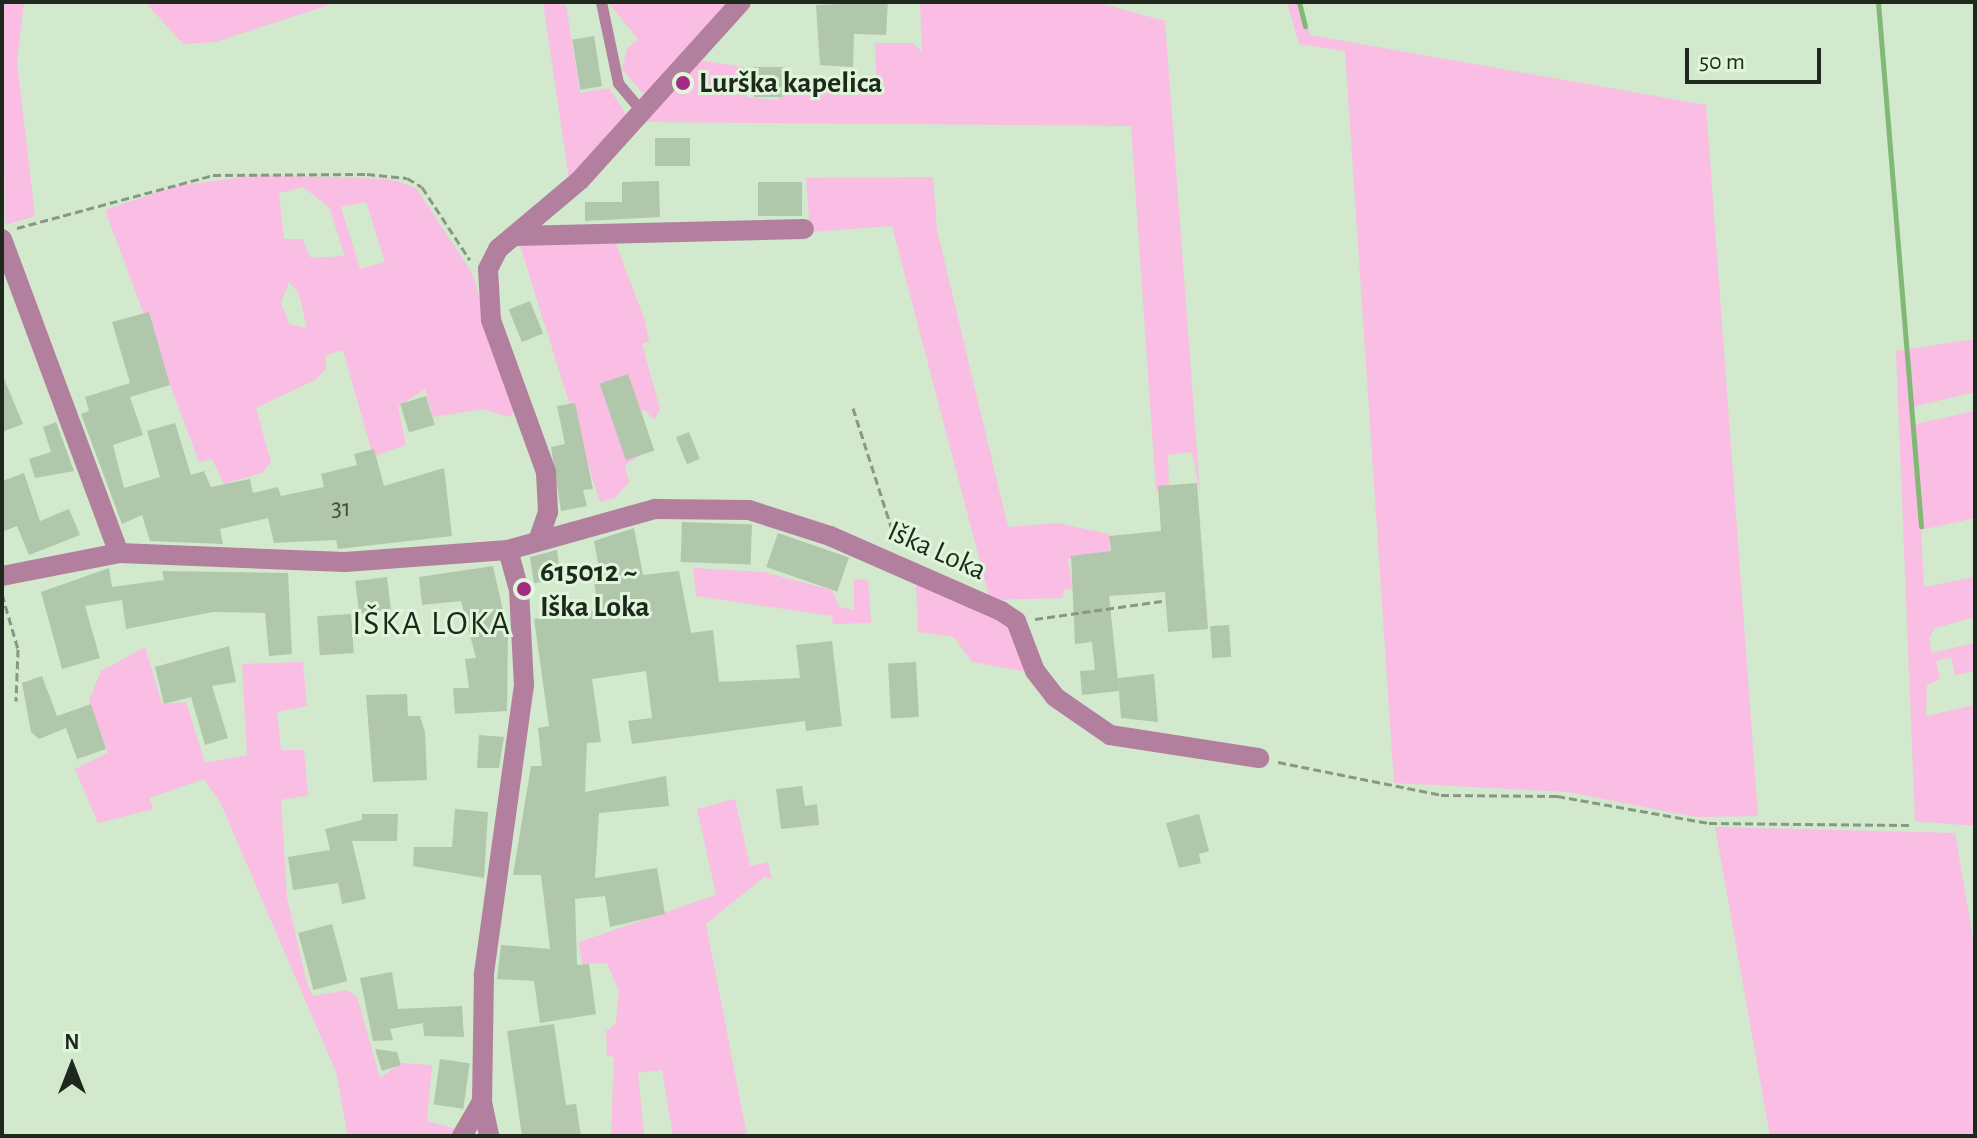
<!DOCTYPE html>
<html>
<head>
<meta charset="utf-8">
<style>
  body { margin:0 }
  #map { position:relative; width:1977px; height:1138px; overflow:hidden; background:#d2e9cd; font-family:"Alegreya Sans",sans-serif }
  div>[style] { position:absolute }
  .green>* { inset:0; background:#fabde3 }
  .stream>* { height:5px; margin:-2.5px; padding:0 2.5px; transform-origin:2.5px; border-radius:2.5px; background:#82b875 }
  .building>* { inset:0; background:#b1c7ac; transform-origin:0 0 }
  .path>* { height:3px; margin-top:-1.5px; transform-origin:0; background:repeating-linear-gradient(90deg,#879883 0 8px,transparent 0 12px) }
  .service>* { height:11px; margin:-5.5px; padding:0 5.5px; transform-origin:5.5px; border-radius:5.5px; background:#b27f9f }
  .minor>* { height:20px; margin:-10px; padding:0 10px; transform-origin:10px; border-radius:10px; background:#b27f9f }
  .dots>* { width:22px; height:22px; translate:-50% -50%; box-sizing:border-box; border:4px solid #dff6da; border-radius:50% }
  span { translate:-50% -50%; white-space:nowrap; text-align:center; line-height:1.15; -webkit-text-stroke:6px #dff6da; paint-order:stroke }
  .number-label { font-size:26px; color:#445041 }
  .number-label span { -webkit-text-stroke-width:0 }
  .poi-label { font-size:30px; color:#1f281d; font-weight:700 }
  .left { translate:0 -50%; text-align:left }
  .street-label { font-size:30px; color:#1f281d }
  .quarter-label { font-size:34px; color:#1f281d; letter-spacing:2px }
  .frame { position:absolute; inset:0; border:4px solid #1f281d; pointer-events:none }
  .north { position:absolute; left:32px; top:1026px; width:80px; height:80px; -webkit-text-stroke:6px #dff6da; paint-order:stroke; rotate:0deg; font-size:22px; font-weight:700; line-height:32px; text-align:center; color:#1f281d }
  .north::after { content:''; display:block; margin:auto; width:28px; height:36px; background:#1f281d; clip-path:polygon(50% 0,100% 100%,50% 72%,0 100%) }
  .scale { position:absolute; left:1685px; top:48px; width:136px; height:36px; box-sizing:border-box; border:4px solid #1f281d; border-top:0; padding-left:10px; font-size:24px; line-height:28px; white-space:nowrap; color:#1f281d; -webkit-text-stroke:6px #dff6da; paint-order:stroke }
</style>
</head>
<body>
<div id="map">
  <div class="green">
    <div style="clip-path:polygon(2px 2px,24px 2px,17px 62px,35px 216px,5px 225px)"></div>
    <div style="clip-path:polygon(145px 2px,338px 2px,215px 42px,183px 44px)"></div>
    <div style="clip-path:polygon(543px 2px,566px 5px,580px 93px,609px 88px,627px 116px,569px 179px)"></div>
    <div style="clip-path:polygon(608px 2px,731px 2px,646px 97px,622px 69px,627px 49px,638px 39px)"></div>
    <div style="clip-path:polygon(920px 2px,1096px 2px,1165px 21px,1200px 493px,1192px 452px,1168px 455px,1169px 492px,1156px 491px,1131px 126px,643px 122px,698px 60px,744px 67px,747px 97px,778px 100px,781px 84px,852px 82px,854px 94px,877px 93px,875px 43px,913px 43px,922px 52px)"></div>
    <div style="clip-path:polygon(1287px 2px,1302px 2px,1310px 35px,1706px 105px,1758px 816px,1696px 817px,1567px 792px,1394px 783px,1345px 51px,1299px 44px)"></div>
    <div style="clip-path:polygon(evenodd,257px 175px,390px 179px,416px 188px,472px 273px,514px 411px,509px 417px,483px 409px,433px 417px,425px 389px,398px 407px,406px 445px,373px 456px,343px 350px,326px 355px,326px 369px,315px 380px,256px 408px,271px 462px,262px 473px,224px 484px,212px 459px,199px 462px,105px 210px,176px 186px,257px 175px,303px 187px,329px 207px,345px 256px,311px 258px,302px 239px,284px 239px,279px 193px,303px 187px,257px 175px,366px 202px,385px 262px,360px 269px,341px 207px,366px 202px,257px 175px,289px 282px,299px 294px,307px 328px,289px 324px,281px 303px,289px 282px)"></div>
    <div style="clip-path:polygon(933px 177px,937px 230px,1008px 527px,1058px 523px,1109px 534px,1109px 555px,1068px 559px,1073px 590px,1064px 589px,1063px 598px,990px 600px,892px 226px,810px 232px,806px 178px)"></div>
    <div style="clip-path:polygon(519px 242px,616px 244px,645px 321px,649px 341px,642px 344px,660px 409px,654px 420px,645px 410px,629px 414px,639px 456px,625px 465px,629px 482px,615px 498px,600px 502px)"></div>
    <div style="clip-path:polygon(1975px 339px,1975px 392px,1912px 407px,1916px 424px,1975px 411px,1975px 518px,1921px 530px,1924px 587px,1975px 577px,1975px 617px,1935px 628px,1929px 638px,1932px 653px,1975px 643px,1975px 671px,1955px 675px,1951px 657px,1936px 661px,1940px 679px,1927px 685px,1926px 716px,1975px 705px,1975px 826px,1915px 821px,1896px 351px)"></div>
    <div style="clip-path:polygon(693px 568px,763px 572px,832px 590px,839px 607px,854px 610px,854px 579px,868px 580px,871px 623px,833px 624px,832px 616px,696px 596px)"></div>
    <div style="clip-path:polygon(916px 583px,1005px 622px,1027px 672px,972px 662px,954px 637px,918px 632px)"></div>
    <div style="clip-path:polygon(145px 647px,162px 704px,186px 702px,205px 763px,247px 755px,242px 664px,303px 662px,307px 706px,277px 712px,281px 750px,304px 750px,308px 795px,281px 800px,287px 898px,307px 983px,313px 996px,347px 990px,357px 997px,380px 1078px,400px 1063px,432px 1065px,427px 1121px,456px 1129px,453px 1136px,348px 1136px,336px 1072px,220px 802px,204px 779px,149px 798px,153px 809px,98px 823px,75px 769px,108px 753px,89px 701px,101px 671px)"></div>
    <div style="clip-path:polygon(735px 799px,750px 866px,768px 862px,772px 879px,764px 877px,706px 924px,747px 1136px,673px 1136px,662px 1070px,638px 1073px,644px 1136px,611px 1136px,614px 1057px,607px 1056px,606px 1031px,616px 1024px,619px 991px,607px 963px,582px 964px,579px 942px,716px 895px,697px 809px)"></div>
    <div style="clip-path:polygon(1715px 827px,1955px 833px,1975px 951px,1975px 1136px,1770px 1136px)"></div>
  </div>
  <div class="stream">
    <div style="left:1299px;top:2px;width:25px;rotate:76deg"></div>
    <div style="left:1878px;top:2px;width:526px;rotate:85.31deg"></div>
  </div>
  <div class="building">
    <div style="clip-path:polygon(888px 2px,886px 35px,854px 34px,853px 67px,820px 65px,816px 5px)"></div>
    <div style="left:594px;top:36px;width:51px;height:22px;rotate:81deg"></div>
    <div style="left:754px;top:67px;width:29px;height:30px"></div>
    <div style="left:655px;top:138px;width:35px;height:28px"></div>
    <div style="clip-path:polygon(659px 181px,660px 217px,585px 221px,585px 202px,622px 202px,622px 182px)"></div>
    <div style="left:802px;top:182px;width:34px;height:44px;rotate:90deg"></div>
    <div style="left:530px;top:301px;width:35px;height:23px;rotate:68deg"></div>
    <div style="clip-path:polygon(149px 312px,170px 385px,130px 397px,143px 435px,113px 445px,124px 488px,160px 477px,147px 431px,175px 423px,191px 475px,204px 471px,211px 487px,250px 479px,253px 493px,278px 487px,281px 496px,324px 487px,321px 474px,357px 465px,354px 454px,374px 449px,384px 486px,444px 468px,452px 536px,338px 549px,336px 540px,274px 543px,268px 518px,220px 529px,223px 544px,150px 541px,142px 515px,122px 524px,81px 414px,89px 411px,85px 397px,130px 383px,112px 322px)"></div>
    <div style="clip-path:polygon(2px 374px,23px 424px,2px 432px)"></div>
    <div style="left:628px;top:374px;width:81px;height:30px;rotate:71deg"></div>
    <div style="left:426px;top:396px;width:30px;height:27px;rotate:73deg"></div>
    <div style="clip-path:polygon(575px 403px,593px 489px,583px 490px,587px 506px,561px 511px,551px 447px,565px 444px,557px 406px)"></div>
    <div style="clip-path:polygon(56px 422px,74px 471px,35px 478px,29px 459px,51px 452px,43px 427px)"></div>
    <div style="left:689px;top:432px;width:29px;height:14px;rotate:68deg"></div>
    <div style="clip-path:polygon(24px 473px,40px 521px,69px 509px,80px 535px,29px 555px,17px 526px,2px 532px,2px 481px)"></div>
    <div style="clip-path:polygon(1197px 483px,1208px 629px,1168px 632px,1165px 592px,1109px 596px,1119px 691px,1082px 695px,1080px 671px,1095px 670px,1092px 642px,1075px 644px,1071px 556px,1111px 551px,1109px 536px,1161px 531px,1158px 486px)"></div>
    <div style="left:682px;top:522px;width:70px;height:40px;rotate:2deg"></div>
    <div style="clip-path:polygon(634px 528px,643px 575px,679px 571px,691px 633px,713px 630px,719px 682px,800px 678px,796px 645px,832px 641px,842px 726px,806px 731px,805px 721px,632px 744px,628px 721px,652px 718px,646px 671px,592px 679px,601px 742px,587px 743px,585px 792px,666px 776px,669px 806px,599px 813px,595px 878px,657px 868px,665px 914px,610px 927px,605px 896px,575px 899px,577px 965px,589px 964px,596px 1014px,540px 1023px,534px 981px,497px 979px,501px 945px,550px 949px,541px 875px,513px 875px,531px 766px,542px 766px,538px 728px,549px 726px,534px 619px,598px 610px,594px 580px,601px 579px,594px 541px)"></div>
    <div style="left:778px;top:533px;width:75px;height:36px;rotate:19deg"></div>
    <div style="clip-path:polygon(557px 550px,561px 580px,534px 583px,530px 557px)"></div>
    <div style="clip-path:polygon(493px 566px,508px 633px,507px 711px,455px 714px,453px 688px,469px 688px,465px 659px,476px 658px,461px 601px,422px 605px,419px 577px)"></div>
    <div style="clip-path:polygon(109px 568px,112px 587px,164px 580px,162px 571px,288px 573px,292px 654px,269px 656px,265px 613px,213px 612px,126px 629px,122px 600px,85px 606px,100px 658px,62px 669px,41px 592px)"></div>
    <div style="left:387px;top:577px;width:33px;height:32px;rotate:83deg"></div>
    <div style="left:351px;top:614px;width:39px;height:34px;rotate:86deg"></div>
    <div style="left:1229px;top:625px;width:32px;height:19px;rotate:86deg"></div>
    <div style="clip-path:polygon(229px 646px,236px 682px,212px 686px,228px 738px,205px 745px,191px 697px,164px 704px,155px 667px)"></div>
    <div style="left:916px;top:662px;width:55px;height:28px;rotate:87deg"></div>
    <div style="clip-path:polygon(1154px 674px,1158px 722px,1121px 718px,1118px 678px)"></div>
    <div style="clip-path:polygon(42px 676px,57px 716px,91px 704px,106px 749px,77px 759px,66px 728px,39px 739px,31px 732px,22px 683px)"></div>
    <div style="clip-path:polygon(407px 694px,408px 716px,420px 716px,425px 732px,427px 780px,373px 782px,366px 695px)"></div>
    <div style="clip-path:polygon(479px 735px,504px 737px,499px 768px,477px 768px)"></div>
    <div style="clip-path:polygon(802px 786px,805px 806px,817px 804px,819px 825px,781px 829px,776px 789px)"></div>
    <div style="clip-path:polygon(455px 809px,488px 812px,484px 878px,413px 866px,414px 847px,452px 847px)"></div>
    <div style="clip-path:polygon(362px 814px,398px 814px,397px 841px,352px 841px,366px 899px,342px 904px,338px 883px,293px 890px,288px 857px,330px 850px,325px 829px,362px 820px)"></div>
    <div style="clip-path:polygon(1199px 814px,1209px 851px,1199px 854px,1201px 863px,1179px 868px,1166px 823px)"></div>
    <div style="left:332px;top:924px;width:59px;height:35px;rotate:75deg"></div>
    <div style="clip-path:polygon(392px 972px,398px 1009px,462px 1006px,464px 1037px,424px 1036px,423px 1023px,390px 1029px,393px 1040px,373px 1041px,360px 978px)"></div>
    <div style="clip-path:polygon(554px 1024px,566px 1105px,576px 1104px,581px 1136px,522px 1136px,507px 1031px)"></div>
    <div style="clip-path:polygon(375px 1049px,397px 1052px,401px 1065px,382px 1071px)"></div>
    <div style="left:440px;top:1059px;width:30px;height:46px;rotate:8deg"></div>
  </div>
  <div class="path">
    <div style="left:17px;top:228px;width:203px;rotate:-15.1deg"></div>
    <div style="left:213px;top:175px;width:154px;rotate:-0.4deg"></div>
    <div style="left:367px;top:174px;width:40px;rotate:5.7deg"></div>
    <div style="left:407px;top:178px;width:17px;rotate:31deg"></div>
    <div style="left:422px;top:187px;width:87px;rotate:56.7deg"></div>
    <div style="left:853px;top:408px;width:144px;rotate:72.2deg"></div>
    <div style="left:2px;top:594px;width:57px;rotate:73.8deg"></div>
    <div style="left:18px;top:649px;width:52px;rotate:92.2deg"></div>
    <div style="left:1035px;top:619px;width:128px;rotate:-8.1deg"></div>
    <div style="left:1278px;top:762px;width:166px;rotate:11.4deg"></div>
    <div style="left:1441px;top:795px;width:116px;rotate:0.5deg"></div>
    <div style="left:1557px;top:796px;width:154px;rotate:10.1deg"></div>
    <div style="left:1709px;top:823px;width:200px;rotate:0.6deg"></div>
  </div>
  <div class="service">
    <div style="left:601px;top:2px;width:83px;rotate:78.1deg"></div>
    <div style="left:618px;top:83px;width:39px;rotate:50deg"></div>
  </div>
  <div class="minor">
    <div style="left:516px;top:236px;width:288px;rotate:-1.4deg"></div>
    <div style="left:2px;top:239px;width:335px;rotate:69.6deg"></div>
    <div style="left:119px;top:553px;width:226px;rotate:2.3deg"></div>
    <div style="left:345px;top:562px;width:163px;rotate:-4.2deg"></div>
    <div style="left:508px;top:550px;width:41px;rotate:74.6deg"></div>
    <div style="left:519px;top:590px;width:95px;rotate:87deg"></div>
    <div style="left:524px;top:685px;width:293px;rotate:97.9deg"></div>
    <div style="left:484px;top:975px;width:127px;rotate:90.9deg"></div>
    <div style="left:482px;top:1102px;width:35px;rotate:78deg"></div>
    <div style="left:538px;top:541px;width:31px;rotate:-71deg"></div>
    <div style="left:548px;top:512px;width:40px;rotate:-92.9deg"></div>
    <div style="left:546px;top:472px;width:162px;rotate:-109.9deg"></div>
    <div style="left:491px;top:320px;width:51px;rotate:-93.4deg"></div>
    <div style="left:488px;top:269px;width:22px;rotate:-63deg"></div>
    <div style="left:498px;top:249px;width:107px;rotate:-40.1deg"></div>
    <div style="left:580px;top:180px;width:240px;rotate:-47.9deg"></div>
    <div style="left:508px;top:550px;width:153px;rotate:-15.6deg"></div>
    <div style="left:655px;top:509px;width:94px;rotate:0.6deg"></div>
    <div style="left:749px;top:510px;width:85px;rotate:17.8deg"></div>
    <div style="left:830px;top:536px;width:187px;rotate:23.7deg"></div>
    <div style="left:1001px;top:611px;width:18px;rotate:34deg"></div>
    <div style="left:1016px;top:621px;width:53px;rotate:69.2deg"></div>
    <div style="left:1035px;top:671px;width:33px;rotate:52deg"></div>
    <div style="left:1055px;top:697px;width:67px;rotate:34.6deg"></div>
    <div style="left:1110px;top:735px;width:151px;rotate:8.8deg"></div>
    <div style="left:2px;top:576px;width:119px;rotate:-11.1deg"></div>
    <div style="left:462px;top:1136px;width:39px;rotate:-60deg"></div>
  </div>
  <div class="dots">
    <div style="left:683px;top:83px;background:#a42b82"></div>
    <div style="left:524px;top:589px;background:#a42b82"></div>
  </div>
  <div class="number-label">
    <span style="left:341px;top:509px">31</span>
  </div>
  <div class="poi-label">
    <span class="left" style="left:699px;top:83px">Lurška kapelica</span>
    <span class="left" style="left:540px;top:589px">615012 ~<br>Iška Loka</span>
  </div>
  <div class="street-label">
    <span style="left:937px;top:551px;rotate:24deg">Iška Loka</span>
  </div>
  <div class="quarter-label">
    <span style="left:432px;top:625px">IŠKA LOKA</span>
  </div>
  <div class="frame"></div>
  <div class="north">N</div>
  <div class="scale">50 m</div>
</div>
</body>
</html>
